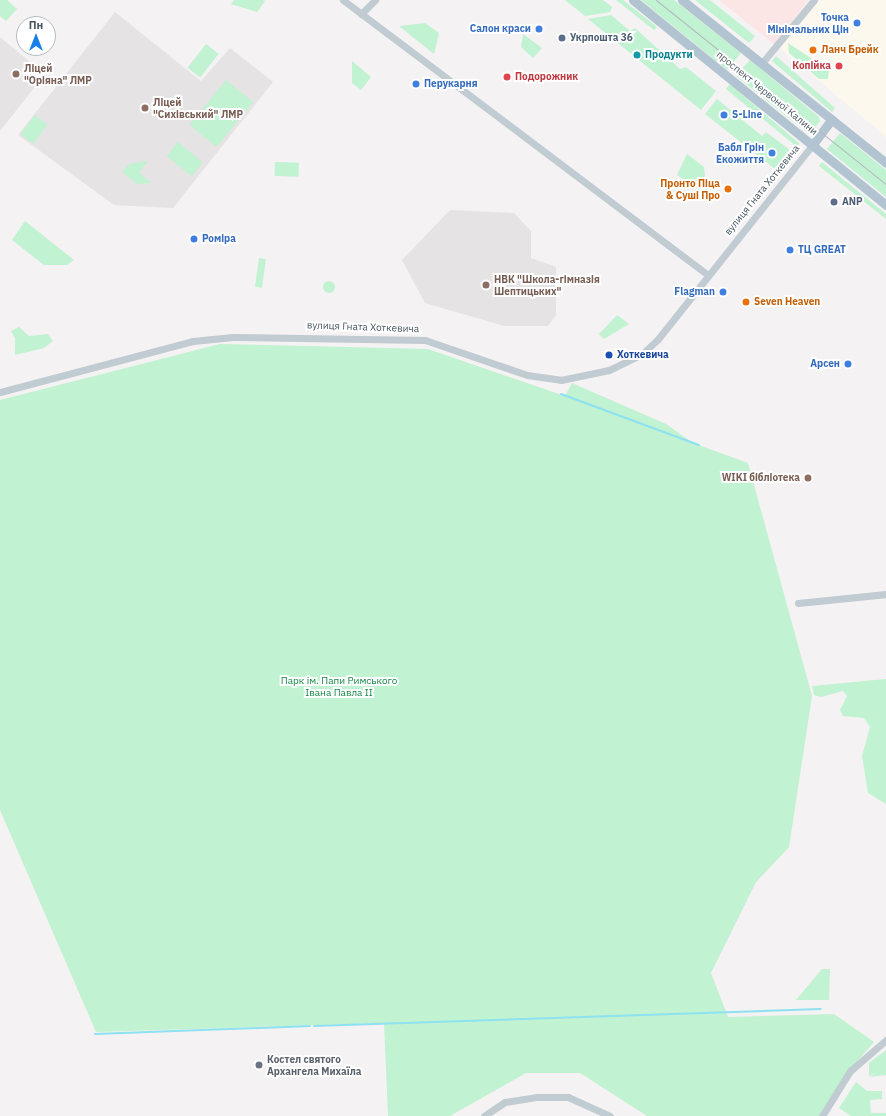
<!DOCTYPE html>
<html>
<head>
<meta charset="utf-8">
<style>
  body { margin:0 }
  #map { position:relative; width:886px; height:1116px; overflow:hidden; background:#f5f2f3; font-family:"IBM Plex Sans",sans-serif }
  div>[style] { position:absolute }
  .commercial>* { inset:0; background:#fdf8ee }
  .education>* { inset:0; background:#e6e3e5 }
  .medical>* { inset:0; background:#fce5e5 }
  .green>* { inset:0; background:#c1f2d1; transform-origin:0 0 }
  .round { border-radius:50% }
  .stream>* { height:2px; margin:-1px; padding:0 1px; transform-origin:1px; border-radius:1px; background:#8de1f0 }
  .minor>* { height:7px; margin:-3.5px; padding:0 3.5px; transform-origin:3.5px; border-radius:3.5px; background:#c0cbd2 }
  .major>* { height:9px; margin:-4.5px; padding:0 4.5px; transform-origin:4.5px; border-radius:4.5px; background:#b2c3d1 }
  .tram>* { height:1px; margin:-0.5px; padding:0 0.5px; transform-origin:0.5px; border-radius:0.5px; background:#b4b8bd }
  .dots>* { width:11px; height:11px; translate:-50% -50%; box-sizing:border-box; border:2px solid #fff; border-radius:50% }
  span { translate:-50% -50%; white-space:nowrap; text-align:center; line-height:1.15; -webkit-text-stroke:4px #fff; paint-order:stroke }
  .shop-label { font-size:10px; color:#366cbe; font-weight:700 }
  .right { translate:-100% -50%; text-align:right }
  .left { translate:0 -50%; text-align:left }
  .service-label { font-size:10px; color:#4e5e75; font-weight:700 }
  .food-label { font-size:10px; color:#c56008; font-weight:700 }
  .culture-label { font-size:10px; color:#0d838f; font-weight:700 }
  .health-label { font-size:10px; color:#be3a42; font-weight:700 }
  .education-label { font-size:10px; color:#785e54; font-weight:700 }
  .street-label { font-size:10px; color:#495761 }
  .transit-label { font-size:10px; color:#164399; font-weight:700 }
  .park-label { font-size:10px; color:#158747 }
  .worship-label { font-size:10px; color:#5b616d; font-weight:700 }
  .north { position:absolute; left:16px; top:16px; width:40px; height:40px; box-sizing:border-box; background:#fff; border:1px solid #b6bcc0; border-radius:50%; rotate:0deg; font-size:11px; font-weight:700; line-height:16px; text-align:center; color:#495761 }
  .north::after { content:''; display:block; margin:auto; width:14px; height:18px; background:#157fec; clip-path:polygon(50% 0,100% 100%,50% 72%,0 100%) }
</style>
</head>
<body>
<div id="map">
  <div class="commercial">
    <div style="clip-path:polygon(819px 0,886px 0,886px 137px,780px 48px)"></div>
  </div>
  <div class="education">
    <div style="clip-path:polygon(115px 12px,201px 81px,230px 48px,273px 82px,173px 208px,114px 205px,18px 135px)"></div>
    <div style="clip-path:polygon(0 37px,29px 61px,34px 88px,0 131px)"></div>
    <div style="clip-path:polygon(450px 210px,514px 213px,531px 231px,531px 258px,556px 267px,556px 315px,548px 326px,504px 326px,425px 303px,402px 260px)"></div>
  </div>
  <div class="medical">
    <div style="clip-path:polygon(719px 0,808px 0,775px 45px)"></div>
  </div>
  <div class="green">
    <div style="clip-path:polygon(0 0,7px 0,17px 9px,6px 21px,0 16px)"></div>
    <div style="clip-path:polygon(234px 0,263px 0,265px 1px,257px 12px,231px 4px)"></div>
    <div style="clip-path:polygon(565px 0,603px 0,612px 7px,610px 12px,585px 16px)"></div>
    <div style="clip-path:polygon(616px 0,623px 0,657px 27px,654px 30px)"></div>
    <div style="clip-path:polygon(641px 0,674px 0,741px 53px,727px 70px)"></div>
    <div style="clip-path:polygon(695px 0,710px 0,755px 36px,749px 43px)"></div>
    <div style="clip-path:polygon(611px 15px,630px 31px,635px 28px,680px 69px,686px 67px,716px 91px,701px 110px,588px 19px)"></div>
    <div style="clip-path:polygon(425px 23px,439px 33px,434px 54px,399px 26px)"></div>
    <div style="clip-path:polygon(523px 34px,542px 48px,533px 58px,521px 47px)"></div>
    <div style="clip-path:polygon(788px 43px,829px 70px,828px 79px,819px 79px,789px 53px)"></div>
    <div style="left:206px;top:44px;width:16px;height:30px;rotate:38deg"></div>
    <div style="clip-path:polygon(776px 56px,835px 108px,832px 112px,772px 61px)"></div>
    <div style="clip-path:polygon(750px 60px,819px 117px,820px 121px,811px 132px,805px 131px,736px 76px)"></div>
    <div style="clip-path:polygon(352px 61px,371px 77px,361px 90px,352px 83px)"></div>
    <div style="left:226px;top:80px;width:35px;height:58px;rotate:39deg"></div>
    <div style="clip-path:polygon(730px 84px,800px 144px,796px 146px,726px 89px)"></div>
    <div style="clip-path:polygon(717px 99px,762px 136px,766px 132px,794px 153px,779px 172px,705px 114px)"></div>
    <div style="left:35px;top:115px;width:16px;height:24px;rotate:38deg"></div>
    <div style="clip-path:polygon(840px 133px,886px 170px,886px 197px,827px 149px)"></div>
    <div style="left:178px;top:142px;width:32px;height:18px;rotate:39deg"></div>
    <div style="clip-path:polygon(687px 154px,704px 167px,707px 195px,677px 175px)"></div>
    <div style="clip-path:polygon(148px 161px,139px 172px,151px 183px,137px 184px,122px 172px,129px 164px)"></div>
    <div style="left:275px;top:162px;width:24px;height:14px;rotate:2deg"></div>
    <div style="clip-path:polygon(822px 162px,886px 214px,886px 219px,819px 166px)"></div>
    <div style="clip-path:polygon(25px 221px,74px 260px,67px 265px,44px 265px,12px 240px)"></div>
    <div style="left:259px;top:258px;width:7px;height:29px;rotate:8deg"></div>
    <div class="round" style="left:323px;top:281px;width:12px;height:12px"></div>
    <div style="clip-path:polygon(617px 315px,629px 324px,604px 339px,599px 334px)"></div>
    <div style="clip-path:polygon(19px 327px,29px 336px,48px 334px,53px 341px,44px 348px,15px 355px,15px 338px,11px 331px)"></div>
    <div style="clip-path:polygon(220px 344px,428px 349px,565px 396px,572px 383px,666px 424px,693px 443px,748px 463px,812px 696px,789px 847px,756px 882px,711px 973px,728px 1017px,834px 1014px,874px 1042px,847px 1073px,819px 1116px,647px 1116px,580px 1073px,526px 1073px,450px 1116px,388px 1116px,384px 1023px,96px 1032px,0 810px,0 400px)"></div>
    <div style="clip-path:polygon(886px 679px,886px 804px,868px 793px,862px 756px,870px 727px,864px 718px,843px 716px,840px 710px,847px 696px,843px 691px,821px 697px,814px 695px,812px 686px)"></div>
    <div style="clip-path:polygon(822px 969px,830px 969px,829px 1000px,796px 1000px)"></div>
    <div style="clip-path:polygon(886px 1050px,886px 1075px,869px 1077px,877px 1072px,869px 1076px,869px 1063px)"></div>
    <div style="clip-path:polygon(856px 1082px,867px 1091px,882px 1091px,882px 1099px,870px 1100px,871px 1113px,886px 1113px,886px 1116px,851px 1116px,839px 1108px)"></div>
  </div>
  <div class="stream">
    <div style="left:561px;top:394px;width:147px;rotate:20.3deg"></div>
    <div style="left:314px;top:1026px;width:507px;rotate:-1.92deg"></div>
    <div style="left:95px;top:1034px;width:215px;rotate:-2.1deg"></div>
  </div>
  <div class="minor">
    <div style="left:343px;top:0;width:457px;rotate:37deg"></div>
    <div style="left:361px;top:14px;width:20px;rotate:-45deg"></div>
    <div style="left:762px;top:63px;width:82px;rotate:-50.5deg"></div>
    <div style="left:0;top:392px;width:200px;rotate:-14.8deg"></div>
    <div style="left:193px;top:341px;width:40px;rotate:-5.7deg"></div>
    <div style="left:233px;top:337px;width:192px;rotate:0.9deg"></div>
    <div style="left:425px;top:340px;width:108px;rotate:18.9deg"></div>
    <div style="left:527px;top:375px;width:34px;rotate:8deg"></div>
    <div style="left:561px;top:380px;width:49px;rotate:-11.8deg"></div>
    <div style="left:609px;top:370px;width:37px;rotate:-26deg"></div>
    <div style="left:642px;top:354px;width:22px;rotate:-43deg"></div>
    <div style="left:658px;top:339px;width:249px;rotate:-51.5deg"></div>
    <div style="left:798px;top:603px;width:88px;rotate:-5.8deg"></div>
    <div style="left:484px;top:1116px;width:25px;rotate:-34deg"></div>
    <div style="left:505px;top:1102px;width:33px;rotate:-9deg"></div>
    <div style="left:538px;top:1097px;width:30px"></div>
    <div style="left:568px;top:1097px;width:46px;rotate:24.3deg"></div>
    <div style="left:822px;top:1116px;width:53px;rotate:-58.1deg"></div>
    <div style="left:850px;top:1071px;width:48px;rotate:-40.7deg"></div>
  </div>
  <div class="major">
    <div style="left:633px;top:0;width:326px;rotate:39deg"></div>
    <div style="left:682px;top:0;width:261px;rotate:38.6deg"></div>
    <div style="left:813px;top:144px;width:31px;rotate:-53deg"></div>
  </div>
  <div class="tram">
    <div style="left:656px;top:0;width:295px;rotate:38.7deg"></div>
  </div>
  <div class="dots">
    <div style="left:857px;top:23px;background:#3f7fe0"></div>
    <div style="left:539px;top:29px;background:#3f7fe0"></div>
    <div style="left:562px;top:38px;background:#5c6f8a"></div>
    <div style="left:813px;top:50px;background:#e8710a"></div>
    <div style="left:637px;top:55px;background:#0f9aa8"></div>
    <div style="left:839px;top:66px;background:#e0444e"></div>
    <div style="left:16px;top:74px;background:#8d6e63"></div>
    <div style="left:507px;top:77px;background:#e0444e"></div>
    <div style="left:416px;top:84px;background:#3f7fe0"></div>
    <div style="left:145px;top:108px;background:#8d6e63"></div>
    <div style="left:724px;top:115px;background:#3f7fe0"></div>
    <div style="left:772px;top:153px;background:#3f7fe0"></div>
    <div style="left:728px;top:189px;background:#e8710a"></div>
    <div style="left:834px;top:202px;background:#5c6f8a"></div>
    <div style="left:194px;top:239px;background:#3f7fe0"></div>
    <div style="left:790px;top:250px;background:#3f7fe0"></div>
    <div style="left:486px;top:285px;background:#8d6e63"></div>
    <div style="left:723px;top:292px;background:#3f7fe0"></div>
    <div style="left:746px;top:302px;background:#e8710a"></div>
    <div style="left:609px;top:355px;background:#1a4fb4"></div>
    <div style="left:848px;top:364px;background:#3f7fe0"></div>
    <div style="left:808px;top:478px;background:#8d6e63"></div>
    <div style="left:259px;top:1065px;background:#6b7280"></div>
  </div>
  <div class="shop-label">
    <span class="right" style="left:849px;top:23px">Точка<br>Мінімальних Цін</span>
    <span class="right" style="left:531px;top:29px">Салон краси</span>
    <span class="left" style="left:424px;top:84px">Перукарня</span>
    <span class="left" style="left:732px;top:115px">S-Line</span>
    <span class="right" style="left:764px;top:153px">Бабл Грін<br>Eкожиття</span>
    <span class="left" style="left:202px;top:239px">Роміра</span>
    <span class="left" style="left:798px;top:250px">ТЦ GREAT</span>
    <span class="right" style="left:715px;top:292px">Flagman</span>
    <span class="right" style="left:840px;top:364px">Арсен</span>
  </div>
  <div class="service-label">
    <span class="left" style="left:570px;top:38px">Укрпошта 36</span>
    <span class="left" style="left:842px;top:202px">ANP</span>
  </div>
  <div class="food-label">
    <span class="left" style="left:821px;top:50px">Ланч Брейк</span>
    <span class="right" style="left:720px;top:189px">Пронто Піца<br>&amp; Суші Про</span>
    <span class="left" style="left:754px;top:302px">Seven Heaven</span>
  </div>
  <div class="culture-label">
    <span class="left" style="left:645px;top:55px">Продукти</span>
  </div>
  <div class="health-label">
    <span class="right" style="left:831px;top:66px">Копійка</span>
    <span class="left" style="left:515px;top:77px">Подорожник</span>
  </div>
  <div class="education-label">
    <span class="left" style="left:24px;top:74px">Ліцей<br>"Оріяна" ЛМР</span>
    <span class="left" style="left:153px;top:108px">Ліцей<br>"Сихівський" ЛМР</span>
    <span class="left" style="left:494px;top:285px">НВК "Школа-гімназія<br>Шептицьких"</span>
    <span class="right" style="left:800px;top:478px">WIKI бібліотека</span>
  </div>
  <div class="street-label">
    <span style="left:767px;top:93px;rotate:39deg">проспект Червоної Калини</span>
    <span style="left:762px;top:190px;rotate:-51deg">вулиця Гната Хоткевича</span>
    <span style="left:363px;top:327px;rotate:2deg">вулиця Гната Хоткевича</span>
  </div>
  <div class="transit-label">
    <span class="left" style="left:617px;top:355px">Хоткевича</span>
  </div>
  <div class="park-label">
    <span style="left:339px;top:686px">Парк ім. Папи Римського<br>Івана Павла ІІ</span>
  </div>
  <div class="worship-label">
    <span class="left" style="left:267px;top:1065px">Костел святого<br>Архангела Михаїла</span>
  </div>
  <div class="north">Пн</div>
</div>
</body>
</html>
